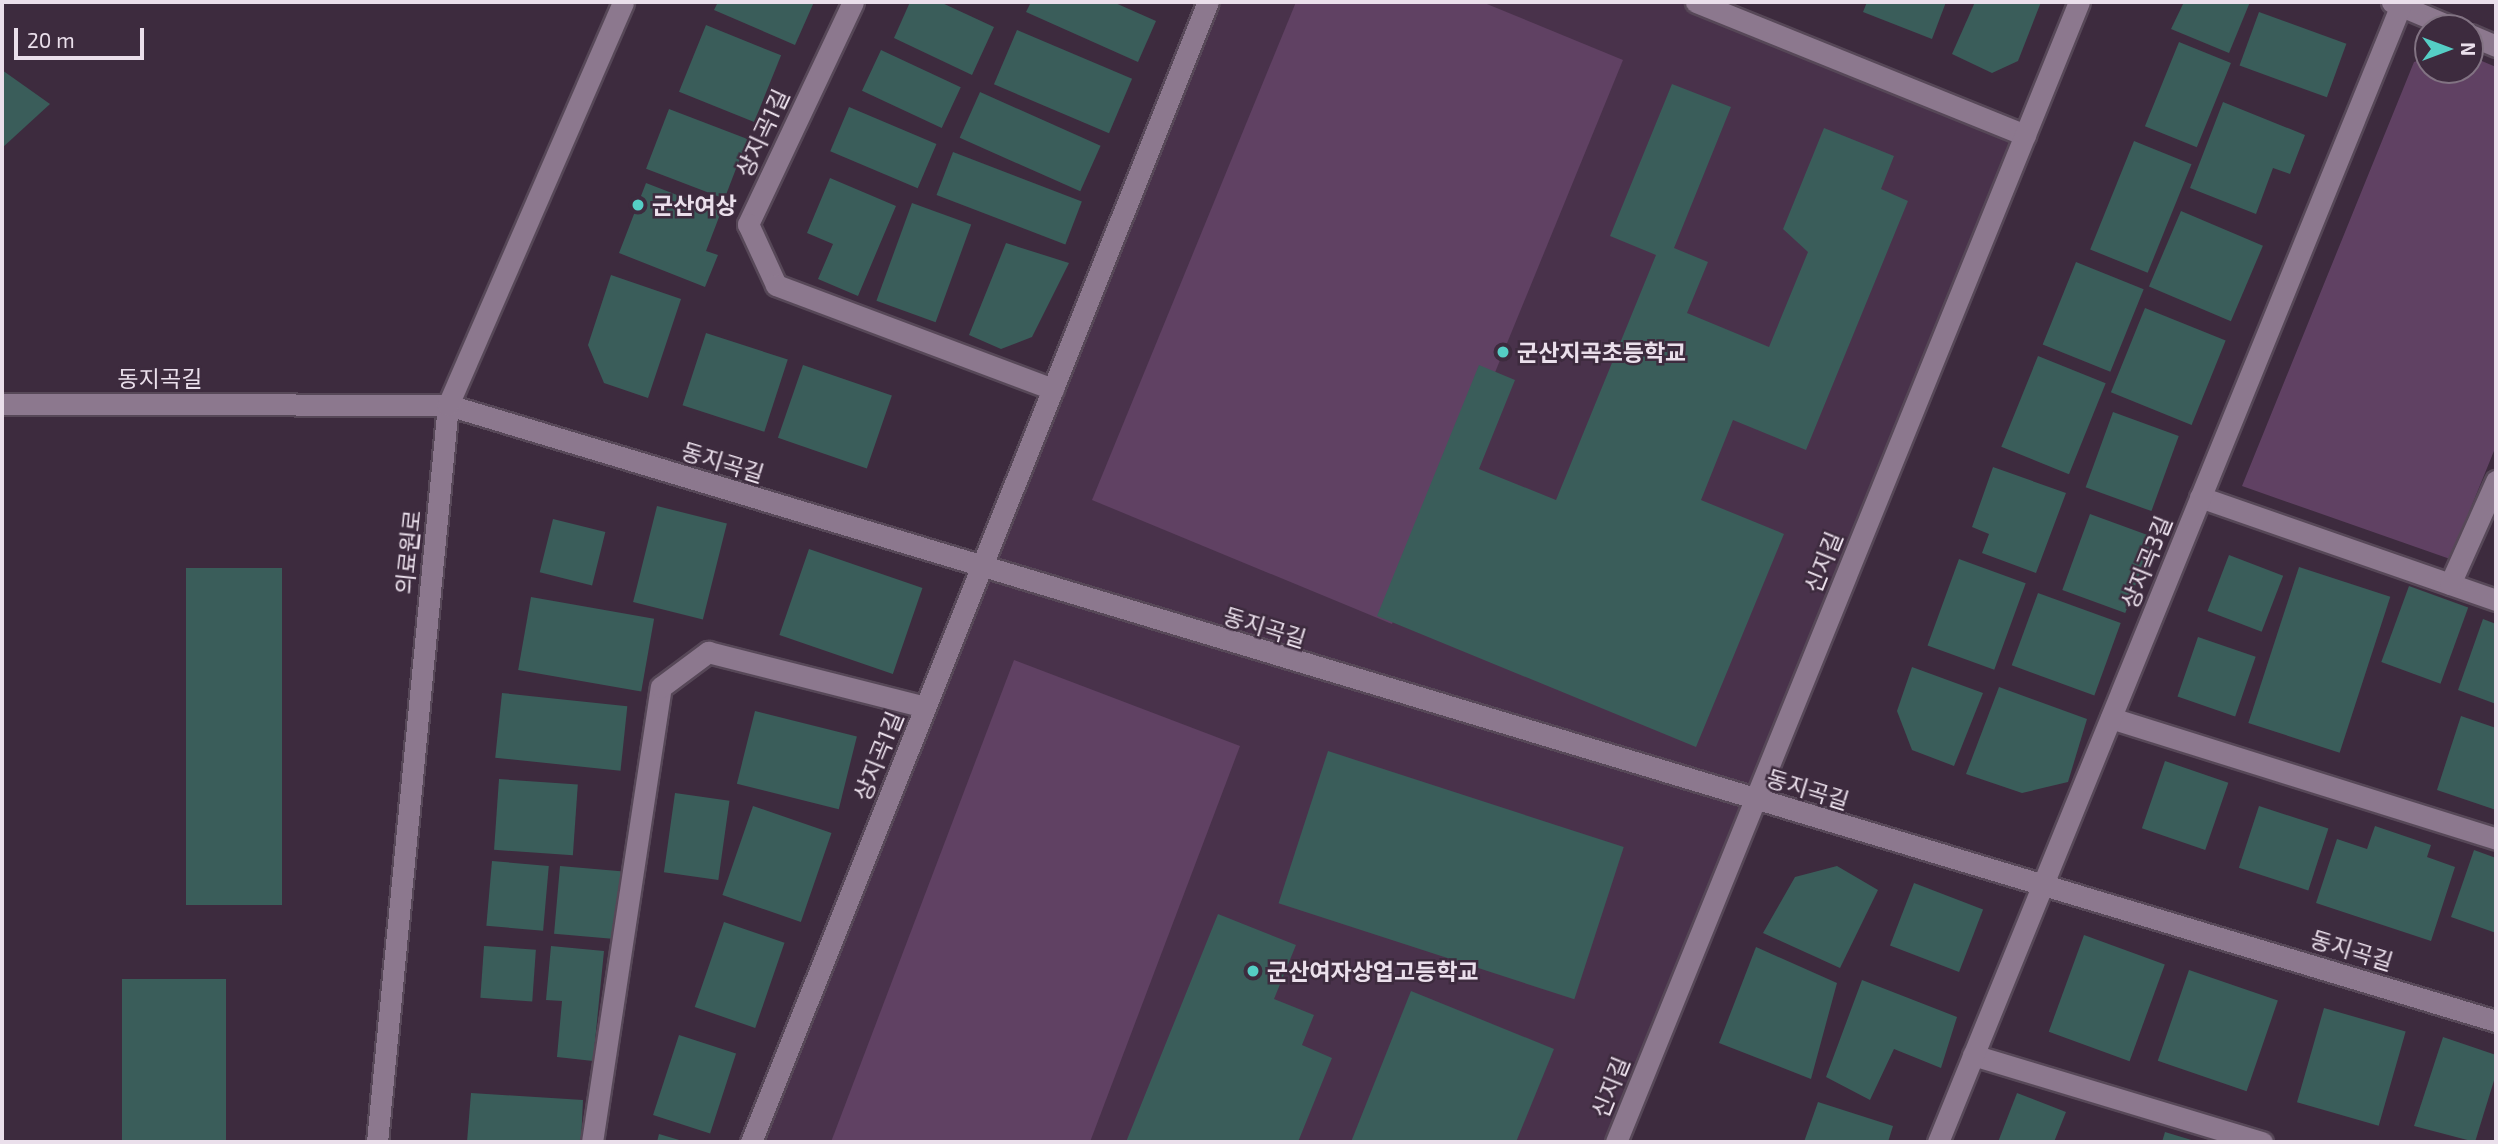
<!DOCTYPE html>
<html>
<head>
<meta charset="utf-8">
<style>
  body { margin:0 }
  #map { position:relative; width:2498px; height:1144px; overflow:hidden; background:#3d2b3e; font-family:"Exo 2","Noto Sans KR",sans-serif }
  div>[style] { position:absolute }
  .built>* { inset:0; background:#49324b }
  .green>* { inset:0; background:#604163 }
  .building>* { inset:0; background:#3a5d5a; transform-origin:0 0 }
  .roads { filter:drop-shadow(2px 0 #574858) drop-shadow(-2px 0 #574858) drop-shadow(0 2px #574858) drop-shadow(0 -2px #574858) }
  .service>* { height:21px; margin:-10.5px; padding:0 10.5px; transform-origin:10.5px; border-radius:10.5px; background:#8c788e }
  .minor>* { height:21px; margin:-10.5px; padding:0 10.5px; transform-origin:10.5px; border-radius:10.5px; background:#8c788e }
  .tertiary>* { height:21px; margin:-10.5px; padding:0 10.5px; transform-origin:10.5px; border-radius:10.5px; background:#8c788e }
  .dots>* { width:19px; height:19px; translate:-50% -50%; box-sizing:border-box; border:4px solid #3d2b3e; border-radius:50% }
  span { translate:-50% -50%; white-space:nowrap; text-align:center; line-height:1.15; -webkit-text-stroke:5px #3d2b3e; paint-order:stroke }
  .street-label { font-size:23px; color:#eadfeb }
  .poi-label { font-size:23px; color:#eadfeb; font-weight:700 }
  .left { translate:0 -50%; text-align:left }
  .frame { position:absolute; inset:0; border:4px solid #eadfeb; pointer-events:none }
  .north { position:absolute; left:2414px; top:14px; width:70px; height:70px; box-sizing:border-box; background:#3d2b3e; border:2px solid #827383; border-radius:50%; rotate:90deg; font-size:19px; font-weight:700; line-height:28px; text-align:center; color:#eadfeb }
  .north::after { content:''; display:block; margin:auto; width:24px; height:32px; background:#55cec5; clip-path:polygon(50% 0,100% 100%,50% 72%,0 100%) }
  .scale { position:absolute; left:14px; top:28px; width:130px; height:32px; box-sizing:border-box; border:4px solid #eadfeb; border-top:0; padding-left:9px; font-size:21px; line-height:24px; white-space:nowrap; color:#eadfeb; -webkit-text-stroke:5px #3d2b3e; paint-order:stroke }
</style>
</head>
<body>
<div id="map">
  <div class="built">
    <div style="clip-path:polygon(1208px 2px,1696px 2px,2025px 135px,1616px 1142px,751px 1142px)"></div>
  </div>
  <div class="green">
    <div style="clip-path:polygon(1296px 2px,1482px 2px,1623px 60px,1392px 624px,1092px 500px)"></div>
    <div style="clip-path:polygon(2470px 56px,2496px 67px,2496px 446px,2450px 559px,2242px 486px,2414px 62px,2428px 58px,2428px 70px,2470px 70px)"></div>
    <div style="clip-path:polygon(1014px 660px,1240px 746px,1090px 1142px,831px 1142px)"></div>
  </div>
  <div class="building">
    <div style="clip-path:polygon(718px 2px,814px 2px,795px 45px,714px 10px)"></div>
    <div style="clip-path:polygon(910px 2px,940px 2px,994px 27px,972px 75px,894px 38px)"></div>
    <div style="clip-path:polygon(1031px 2px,1113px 2px,1156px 21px,1138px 62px,1026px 12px)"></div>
    <div style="clip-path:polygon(1867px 2px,1946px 2px,1932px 39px,1863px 12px)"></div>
    <div style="clip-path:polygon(1975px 2px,2041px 2px,2018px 61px,1992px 73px,1952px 54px)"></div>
    <div style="clip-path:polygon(2184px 2px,2250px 2px,2229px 53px,2171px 29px)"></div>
    <div style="left:2259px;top:12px;width:93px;height:57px;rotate:20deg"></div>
    <div style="left:706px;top:25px;width:81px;height:72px;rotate:22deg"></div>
    <div style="left:1017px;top:30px;width:125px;height:59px;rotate:23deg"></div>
    <div style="left:2179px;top:42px;width:56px;height:91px;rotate:22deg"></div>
    <div style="left:881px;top:50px;width:88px;height:45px;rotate:25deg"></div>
    <div style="clip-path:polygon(2px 70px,50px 104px,2px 148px)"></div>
    <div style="clip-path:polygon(1672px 84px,1731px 107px,1674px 248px,1708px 262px,1687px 313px,1769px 347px,1808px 252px,1783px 229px,1824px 128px,1894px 156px,1881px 189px,1908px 201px,1806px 450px,1733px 420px,1701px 500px,1784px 534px,1696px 747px,1377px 616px,1479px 365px,1515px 380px,1479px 469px,1556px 500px,1656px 255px,1610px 236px)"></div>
    <div style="left:980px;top:92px;width:132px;height:50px;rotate:24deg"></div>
    <div style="clip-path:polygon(2223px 102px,2305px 135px,2290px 174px,2273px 168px,2256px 214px,2190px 188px)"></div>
    <div style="left:849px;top:107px;width:95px;height:48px;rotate:23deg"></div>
    <div style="left:669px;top:109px;width:84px;height:64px;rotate:21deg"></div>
    <div style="left:2134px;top:141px;width:62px;height:117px;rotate:22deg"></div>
    <div style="left:953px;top:152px;width:138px;height:46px;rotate:21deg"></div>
    <div style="clip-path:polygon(830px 178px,896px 206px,858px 296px,818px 279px,833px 244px,807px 233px)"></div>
    <div style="clip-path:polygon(646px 183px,721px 212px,706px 251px,718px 255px,705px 287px,619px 253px)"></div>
    <div style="left:912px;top:203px;width:63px;height:104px;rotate:20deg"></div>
    <div style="left:2181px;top:211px;width:89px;height:82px;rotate:23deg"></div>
    <div style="clip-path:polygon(1006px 243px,1069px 263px,1032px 337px,1001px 349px,969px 335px)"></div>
    <div style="left:2076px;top:262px;width:73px;height:89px;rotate:22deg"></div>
    <div style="clip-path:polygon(611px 275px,681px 299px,648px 398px,604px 383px,588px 345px)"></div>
    <div style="left:2145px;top:308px;width:87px;height:91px;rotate:22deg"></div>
    <div style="left:706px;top:333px;width:86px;height:76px;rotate:18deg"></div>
    <div style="left:2038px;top:356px;width:73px;height:98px;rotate:22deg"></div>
    <div style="left:803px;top:365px;width:94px;height:77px;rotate:19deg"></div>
    <div style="left:2113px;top:412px;width:70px;height:80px;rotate:20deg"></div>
    <div style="clip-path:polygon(1993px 467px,2066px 493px,2036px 573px,1982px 553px,1989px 534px,1972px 527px)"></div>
    <div style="left:657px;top:506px;width:72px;height:99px;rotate:14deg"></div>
    <div style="left:2090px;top:514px;width:67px;height:81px;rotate:20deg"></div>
    <div style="left:553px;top:519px;width:54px;height:55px;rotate:14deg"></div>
    <div style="left:809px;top:549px;width:120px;height:91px;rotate:19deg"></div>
    <div style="left:2229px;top:555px;width:58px;height:60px;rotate:21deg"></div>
    <div style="left:1959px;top:559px;width:71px;height:92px;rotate:20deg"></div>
    <div style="left:2299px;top:567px;width:96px;height:164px;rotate:18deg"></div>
    <div style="left:186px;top:568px;width:96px;height:337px"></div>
    <div style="left:2409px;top:586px;width:63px;height:81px;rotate:20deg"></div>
    <div style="left:2038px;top:593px;width:88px;height:77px;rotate:20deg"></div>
    <div style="left:531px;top:597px;width:125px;height:74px;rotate:10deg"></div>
    <div style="clip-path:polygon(2483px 619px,2496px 624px,2496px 704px,2458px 690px)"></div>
    <div style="left:2198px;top:637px;width:61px;height:63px;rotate:19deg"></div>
    <div style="clip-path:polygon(1912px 667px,1983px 693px,1954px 766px,1912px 750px,1897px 711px)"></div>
    <div style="clip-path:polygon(1999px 687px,2087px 719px,2068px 782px,2022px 793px,1966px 774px)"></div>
    <div style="left:502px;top:693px;width:126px;height:65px;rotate:6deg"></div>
    <div style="left:755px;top:711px;width:105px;height:75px;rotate:14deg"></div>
    <div style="clip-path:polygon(2461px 716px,2496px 728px,2496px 810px,2437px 790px)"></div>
    <div style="left:1328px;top:751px;width:311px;height:160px;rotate:18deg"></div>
    <div style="left:2165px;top:761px;width:67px;height:71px;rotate:19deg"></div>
    <div style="left:499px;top:779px;width:79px;height:71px;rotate:4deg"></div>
    <div style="left:675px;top:793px;width:55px;height:80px;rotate:8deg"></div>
    <div style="left:753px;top:806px;width:83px;height:94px;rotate:19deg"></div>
    <div style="left:2259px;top:806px;width:73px;height:65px;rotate:18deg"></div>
    <div style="clip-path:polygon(2375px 826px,2431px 845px,2427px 857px,2455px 867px,2431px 941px,2316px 903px,2337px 839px,2367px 849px)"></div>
    <div style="clip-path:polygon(2474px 850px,2496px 858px,2496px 933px,2451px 917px)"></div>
    <div style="left:492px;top:861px;width:57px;height:65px;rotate:5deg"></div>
    <div style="left:560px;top:866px;width:61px;height:68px;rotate:5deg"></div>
    <div style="clip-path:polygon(1837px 866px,1878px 890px,1840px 968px,1763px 933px,1795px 877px)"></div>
    <div style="left:1914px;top:883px;width:74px;height:67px;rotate:21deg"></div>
    <div style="clip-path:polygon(1218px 914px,1296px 945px,1274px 999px,1314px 1015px,1302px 1045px,1332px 1058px,1298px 1142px,1126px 1142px)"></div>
    <div style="left:724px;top:922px;width:64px;height:90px;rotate:19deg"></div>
    <div style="left:2084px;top:935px;width:86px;height:103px;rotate:20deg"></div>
    <div style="left:484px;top:946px;width:52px;height:52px;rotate:4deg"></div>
    <div style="clip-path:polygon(551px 946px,604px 951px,593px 1061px,557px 1057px,562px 1001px,546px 1000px)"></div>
    <div style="clip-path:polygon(1756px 947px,1837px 983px,1811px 1079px,1719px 1043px)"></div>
    <div style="left:2189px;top:970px;width:94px;height:96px;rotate:19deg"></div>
    <div style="left:122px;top:979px;width:104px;height:163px"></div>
    <div style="clip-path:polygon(1862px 980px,1957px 1017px,1941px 1068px,1894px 1049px,1870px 1100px,1826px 1077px)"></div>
    <div style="clip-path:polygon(1411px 991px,1554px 1049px,1516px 1142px,1351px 1142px)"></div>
    <div style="left:2324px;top:1008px;width:85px;height:98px;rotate:16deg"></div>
    <div style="left:679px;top:1035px;width:60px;height:84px;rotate:18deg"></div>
    <div style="clip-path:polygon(2443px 1037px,2496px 1055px,2496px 1074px,2475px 1142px,2414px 1126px)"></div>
    <div style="clip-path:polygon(471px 1093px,583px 1100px,581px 1142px,467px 1142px)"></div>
    <div style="clip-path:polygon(2017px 1093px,2066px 1112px,2054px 1142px,1998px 1142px)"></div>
    <div style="clip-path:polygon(1818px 1102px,1893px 1126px,1888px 1142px,1804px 1142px)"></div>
    <div style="clip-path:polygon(2165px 1132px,2198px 1142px,2162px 1142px)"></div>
    <div style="clip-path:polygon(659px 1134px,686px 1142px,657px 1142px)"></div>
  </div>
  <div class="roads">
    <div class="service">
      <div style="left:853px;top:2px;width:246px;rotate:115.3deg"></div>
      <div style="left:748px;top:224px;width:67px;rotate:65.3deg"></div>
      <div style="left:776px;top:285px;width:296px;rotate:20.6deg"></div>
      <div style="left:1696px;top:2px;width:355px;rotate:22deg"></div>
      <div style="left:2392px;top:2px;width:67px;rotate:22.8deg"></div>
      <div style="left:2470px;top:35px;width:28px;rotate:23deg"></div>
      <div style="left:2200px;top:497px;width:313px;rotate:19.2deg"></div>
      <div style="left:2450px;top:584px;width:113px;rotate:-65.9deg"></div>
      <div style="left:2111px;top:718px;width:404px;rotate:17.4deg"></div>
      <div style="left:1973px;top:1055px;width:302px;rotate:16.8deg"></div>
      <div style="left:592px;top:1142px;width:460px;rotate:-81.4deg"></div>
      <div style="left:661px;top:687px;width:59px;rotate:-36.7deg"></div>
      <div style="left:708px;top:652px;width:224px;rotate:14.2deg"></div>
      <div style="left:751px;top:1142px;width:1228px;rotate:-68.16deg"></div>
      <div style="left:1616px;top:1142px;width:1230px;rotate:-67.9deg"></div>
      <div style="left:1938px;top:1142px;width:1231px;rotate:-67.85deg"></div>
    </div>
    <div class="minor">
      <div style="left:2px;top:404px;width:446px;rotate:0.1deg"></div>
      <div style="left:448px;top:405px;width:2139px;rotate:16.74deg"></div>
    </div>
    <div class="tertiary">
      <div style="left:377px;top:1142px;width:740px;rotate:-84.5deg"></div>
      <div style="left:448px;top:405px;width:439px;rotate:-66.5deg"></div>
    </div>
  </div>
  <div class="dots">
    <div style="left:638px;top:205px;background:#55cec5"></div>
    <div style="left:1503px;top:352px;background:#55cec5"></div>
    <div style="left:1253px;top:971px;background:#55cec5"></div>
  </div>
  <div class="street-label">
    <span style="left:762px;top:133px;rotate:-65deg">상지곡1길</span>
    <span style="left:160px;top:378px">동지곡길</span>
    <span style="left:723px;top:462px;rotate:17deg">동지곡길</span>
    <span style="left:408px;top:552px;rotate:-84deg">의료원로</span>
    <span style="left:1823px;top:562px;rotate:-68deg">신지길</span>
    <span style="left:2146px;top:562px;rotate:-68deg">상지곡3길</span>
    <span style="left:1265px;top:627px;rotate:17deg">동지곡길</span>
    <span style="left:878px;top:756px;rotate:-68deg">상지곡1길</span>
    <span style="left:1808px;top:789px;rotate:17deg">동지곡길</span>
    <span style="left:2352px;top:950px;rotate:17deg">동지곡길</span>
    <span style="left:1610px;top:1087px;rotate:-68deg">신지길</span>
  </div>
  <div class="poi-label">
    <span class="left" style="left:652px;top:205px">군산여상</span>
    <span class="left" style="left:1517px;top:352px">군산지곡초등학교</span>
    <span class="left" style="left:1267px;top:971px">군산여자상업고등학교</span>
  </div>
  <div class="frame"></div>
  <div class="north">N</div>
  <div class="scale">20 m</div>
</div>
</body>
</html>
